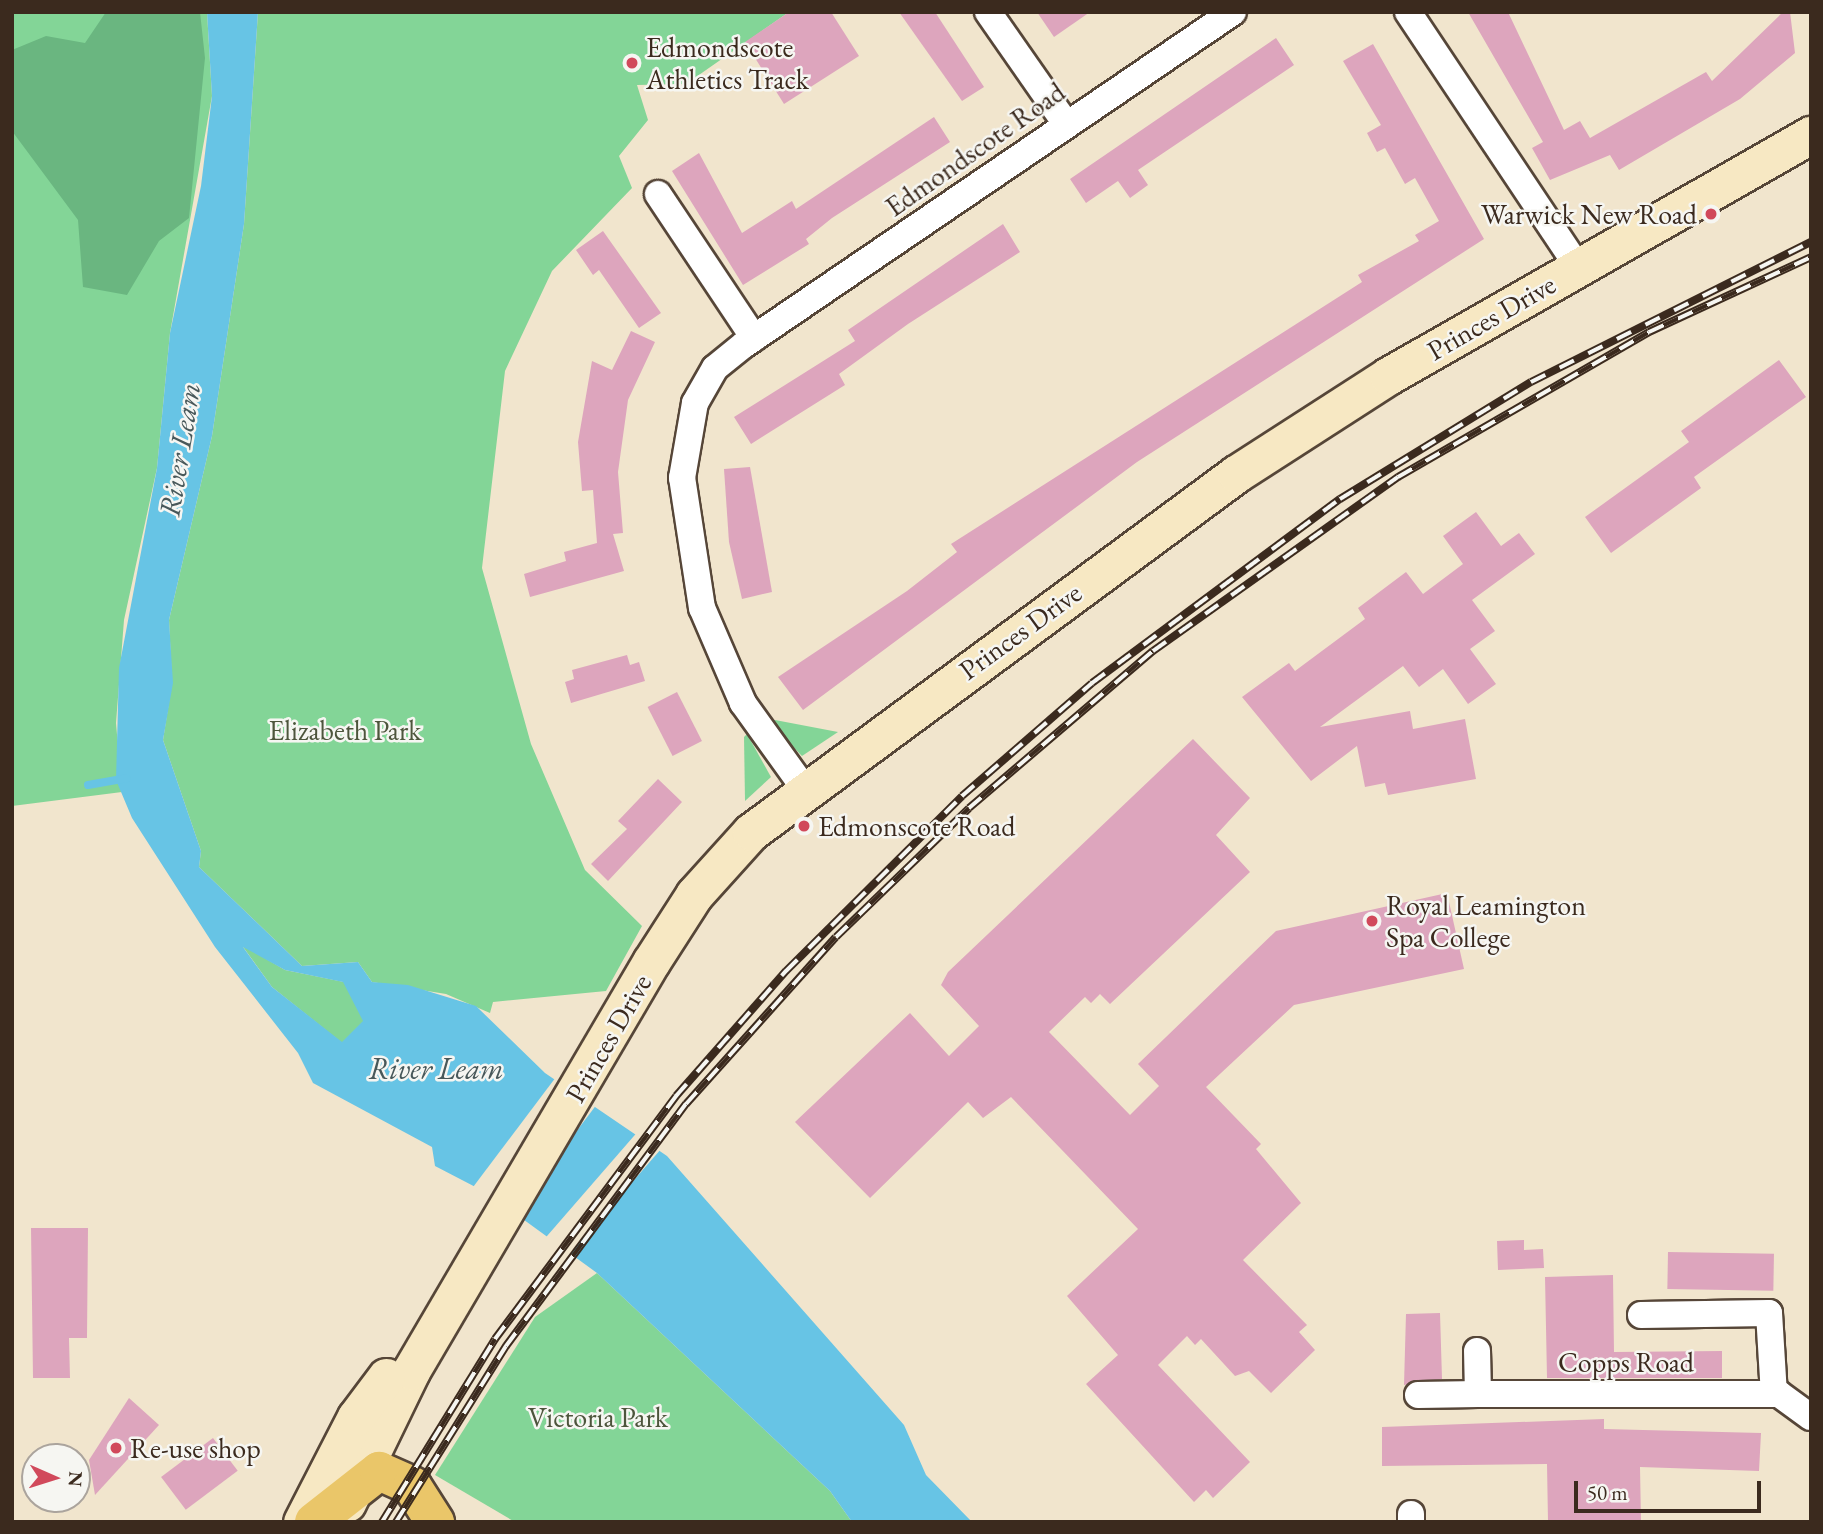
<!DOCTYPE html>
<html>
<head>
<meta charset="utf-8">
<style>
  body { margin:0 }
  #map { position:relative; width:1823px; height:1534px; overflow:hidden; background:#f1e5cd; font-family:"EB Garamond",serif }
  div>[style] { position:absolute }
  .green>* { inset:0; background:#83d597 }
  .forest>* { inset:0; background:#6ab680 }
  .water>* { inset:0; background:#67c4e5 }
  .pier>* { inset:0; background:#f1e5cd; transform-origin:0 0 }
  .stream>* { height:8px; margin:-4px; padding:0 4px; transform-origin:4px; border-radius:4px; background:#67c4e5 }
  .building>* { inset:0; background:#dda5bd; transform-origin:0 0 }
  .roads { filter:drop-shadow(2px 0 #564638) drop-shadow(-2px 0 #564638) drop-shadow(0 2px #564638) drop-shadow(0 -2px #564638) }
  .street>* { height:26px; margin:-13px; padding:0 13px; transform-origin:13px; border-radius:13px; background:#fff }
  .secondary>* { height:37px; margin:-18.5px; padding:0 18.5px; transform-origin:18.5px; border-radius:18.5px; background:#f7e8c3 }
  .highway>* { height:38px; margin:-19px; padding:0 19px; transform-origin:19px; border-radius:19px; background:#eac669 }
  .rail>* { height:8px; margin-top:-4px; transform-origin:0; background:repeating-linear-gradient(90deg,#f6f6f2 0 16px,#3b2a1e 0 32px); box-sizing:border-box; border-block:2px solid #3b2a1e }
  .dots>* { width:19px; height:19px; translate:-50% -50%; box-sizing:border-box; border:4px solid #f6f6f2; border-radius:50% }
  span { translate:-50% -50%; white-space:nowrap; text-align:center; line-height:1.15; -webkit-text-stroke:5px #f6f6f2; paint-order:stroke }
  .poi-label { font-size:28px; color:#3b2a1e }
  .left { translate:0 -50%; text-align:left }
  .right { translate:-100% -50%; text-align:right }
  .street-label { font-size:28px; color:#3b2a1e }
  .park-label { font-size:28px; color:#4d553c }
  .water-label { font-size:30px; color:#48585a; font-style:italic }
  .frame { position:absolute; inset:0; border:14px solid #3b2a1e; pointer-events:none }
  .north { position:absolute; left:21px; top:1443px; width:70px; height:70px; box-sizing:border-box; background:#f6f6f2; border:2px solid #aba49d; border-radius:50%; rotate:93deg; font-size:19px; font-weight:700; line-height:28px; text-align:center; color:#3b2a1e }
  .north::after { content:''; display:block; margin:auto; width:24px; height:32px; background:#d1495b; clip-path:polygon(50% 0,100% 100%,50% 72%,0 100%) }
  .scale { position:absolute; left:1574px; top:1481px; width:187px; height:32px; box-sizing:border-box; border:4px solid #3b2a1e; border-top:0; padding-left:9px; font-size:21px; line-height:24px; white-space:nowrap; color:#3b2a1e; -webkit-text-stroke:5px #f6f6f2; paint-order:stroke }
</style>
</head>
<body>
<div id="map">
  <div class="green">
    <div style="clip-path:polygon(12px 12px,207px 12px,212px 96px,170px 333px,157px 468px,124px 620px,116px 723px,122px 792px,12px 806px)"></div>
    <div style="clip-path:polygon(258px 12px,789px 12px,686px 84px,637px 85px,648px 120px,619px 156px,632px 188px,552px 271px,505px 371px,482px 568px,531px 744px,585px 870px,642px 926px,606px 991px,493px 1002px,490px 1013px,446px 994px,372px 982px,358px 962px,302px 966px,199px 867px,201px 851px,163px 740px,172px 683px,169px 620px,212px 436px,244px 224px)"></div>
    <div style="clip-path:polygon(775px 720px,838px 732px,802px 756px,770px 723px)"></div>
    <div style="clip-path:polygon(747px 734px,771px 777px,745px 801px,744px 737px)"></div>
    <div style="clip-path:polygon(241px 944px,285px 970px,344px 982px,364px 1021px,342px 1043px,272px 987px)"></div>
    <div style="clip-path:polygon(597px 1273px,830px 1491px,852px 1522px,515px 1522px,435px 1475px,535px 1317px)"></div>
  </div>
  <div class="forest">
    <div style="clip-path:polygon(106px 12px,200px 12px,205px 58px,189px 218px,159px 241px,127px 295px,83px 287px,78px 220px,12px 131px,12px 50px,46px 36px,85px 43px)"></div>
  </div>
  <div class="water">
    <div style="clip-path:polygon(evenodd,207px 12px,258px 12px,244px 224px,212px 436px,169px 620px,173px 683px,163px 740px,201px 851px,199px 867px,302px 966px,358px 962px,372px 982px,408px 985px,476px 1006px,545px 1073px,667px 1156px,904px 1425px,926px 1475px,972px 1522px,852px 1522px,830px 1491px,597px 1273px,487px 1193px,435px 1166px,432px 1147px,313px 1083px,298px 1053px,215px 947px,132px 818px,116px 780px,119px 668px,157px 468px,170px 333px,201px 186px,212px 96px,207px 12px,243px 947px,285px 970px,343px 982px,363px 1021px,342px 1042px,272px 987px,243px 947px)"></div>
  </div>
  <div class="pier">
    <div style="left:556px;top:1077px;width:49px;height:139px;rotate:37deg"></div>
    <div style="left:640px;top:1129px;width:29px;height:145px;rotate:41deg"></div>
  </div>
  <div class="stream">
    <div style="left:88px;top:785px;width:39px;rotate:-10deg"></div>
  </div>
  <div class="building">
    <div style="clip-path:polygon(789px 12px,831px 12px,859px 56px,784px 104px,745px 42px)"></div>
    <div style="clip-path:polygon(899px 12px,935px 12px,984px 87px,962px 101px)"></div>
    <div style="clip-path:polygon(1037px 12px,1090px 12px,1054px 37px)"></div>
    <div style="clip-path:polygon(1468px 12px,1508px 12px,1564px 130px,1580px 121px,1590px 138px,1706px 72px,1712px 81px,1783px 12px,1790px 12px,1795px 53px,1740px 99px,1619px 170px,1610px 155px,1550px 180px,1532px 148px,1543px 142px)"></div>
    <div style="clip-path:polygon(1276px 38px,1294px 65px,1138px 170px,1148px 185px,1130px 198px,1118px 181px,1086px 203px,1070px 179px)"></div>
    <div style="clip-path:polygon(1373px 44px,1484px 239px,1137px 462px,803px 710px,778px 677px,907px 591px,957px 552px,951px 544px,1362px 282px,1358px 275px,1419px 241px,1415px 235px,1439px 221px,1415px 178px,1405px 184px,1385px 148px,1377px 152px,1367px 133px,1381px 125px,1343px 61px)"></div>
    <div style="clip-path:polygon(934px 117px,950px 142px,832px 218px,806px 239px,809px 244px,743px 285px,672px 171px,699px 153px,742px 233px,792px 201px,796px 209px)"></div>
    <div style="clip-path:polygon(1003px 224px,1020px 252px,908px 324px,839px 374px,845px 385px,751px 444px,734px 417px,855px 341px,848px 330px)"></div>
    <div style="clip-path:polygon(603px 231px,661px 313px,639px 328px,599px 270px,593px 275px,576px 250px)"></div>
    <div style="clip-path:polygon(631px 331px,655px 342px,628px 400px,618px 472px,623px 533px,613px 534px,624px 571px,530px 597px,524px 574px,566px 561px,564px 552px,597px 543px,593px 490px,582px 491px,578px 442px,592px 361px,612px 370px)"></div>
    <div style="clip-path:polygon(1779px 360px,1806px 397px,1694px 477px,1701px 488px,1611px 553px,1585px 517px,1689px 442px,1681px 431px)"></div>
    <div style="clip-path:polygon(750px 467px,772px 592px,742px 599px,729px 542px,724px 469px)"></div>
    <div style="clip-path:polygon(1476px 512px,1501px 546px,1519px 533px,1535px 554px,1472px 600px,1495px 631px,1470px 649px,1496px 684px,1468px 704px,1443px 669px,1419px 687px,1403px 666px,1320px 727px,1410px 711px,1413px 729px,1465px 719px,1476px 779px,1388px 795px,1385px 783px,1365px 787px,1357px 746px,1311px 781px,1242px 697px,1289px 663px,1295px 671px,1365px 619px,1358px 608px,1406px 572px,1423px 594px,1463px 564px,1443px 536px)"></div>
    <div style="clip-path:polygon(627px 655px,630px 665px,639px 662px,645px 681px,571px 703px,565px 682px,574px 679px,572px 670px)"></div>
    <div style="left:677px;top:692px;width:55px;height:33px;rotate:63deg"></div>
    <div style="clip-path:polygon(1193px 739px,1250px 798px,1216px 835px,1250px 872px,1110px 1004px,1100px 994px,1091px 1003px,1085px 997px,1049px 1032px,1130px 1115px,1159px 1086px,1138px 1064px,1276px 931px,1447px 893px,1464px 969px,1294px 1005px,1206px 1087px,1261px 1144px,1256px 1149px,1301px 1203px,1243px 1260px,1307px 1325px,1299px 1332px,1315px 1350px,1271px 1393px,1249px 1371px,1235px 1376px,1201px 1339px,1195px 1345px,1187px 1336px,1158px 1365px,1250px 1462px,1213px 1498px,1206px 1490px,1194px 1502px,1086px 1384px,1118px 1355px,1067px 1296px,1138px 1229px,1011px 1097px,983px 1118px,968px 1102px,870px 1198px,795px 1122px,910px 1013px,949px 1056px,979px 1026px,941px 985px,948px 972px)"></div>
    <div style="clip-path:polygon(658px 779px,682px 802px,608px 881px,591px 864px,627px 829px,618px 821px)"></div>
    <div style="clip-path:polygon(31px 1228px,88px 1228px,87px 1338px,69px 1338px,70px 1378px,33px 1378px)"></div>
    <div style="clip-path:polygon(1524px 1240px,1524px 1250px,1543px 1249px,1544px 1268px,1498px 1270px,1497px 1241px)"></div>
    <div style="left:1668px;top:1252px;width:106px;height:37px;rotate:1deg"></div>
    <div style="clip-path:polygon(1613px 1275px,1614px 1352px,1722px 1351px,1722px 1378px,1547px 1378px,1545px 1277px)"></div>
    <div style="clip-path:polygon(1440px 1313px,1442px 1379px,1404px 1385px,1406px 1314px)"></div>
    <div style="clip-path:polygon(129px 1398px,159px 1425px,95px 1495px,89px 1460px)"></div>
    <div style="clip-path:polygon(1604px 1419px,1604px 1429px,1761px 1433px,1759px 1471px,1640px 1467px,1641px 1522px,1548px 1522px,1547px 1464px,1382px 1466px,1382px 1427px)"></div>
    <div style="left:213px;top:1438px;width:41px;height:65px;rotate:53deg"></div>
  </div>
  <div class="roads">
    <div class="street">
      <div style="left:988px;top:12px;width:136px;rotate:55.1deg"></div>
      <div style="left:1408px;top:12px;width:306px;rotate:56.3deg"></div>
      <div style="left:658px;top:194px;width:173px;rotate:56.3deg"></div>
      <div style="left:804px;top:788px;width:105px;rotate:-125.7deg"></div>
      <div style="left:743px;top:703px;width:103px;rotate:-113.3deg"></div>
      <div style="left:702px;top:608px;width:132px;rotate:-98.7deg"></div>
      <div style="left:682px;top:478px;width:76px;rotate:-80.2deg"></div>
      <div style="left:695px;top:403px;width:40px;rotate:-60.3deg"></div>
      <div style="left:715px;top:368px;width:38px;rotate:-39deg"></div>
      <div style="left:745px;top:344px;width:590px;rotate:-34.23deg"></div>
      <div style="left:1641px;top:1315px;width:128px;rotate:-0.9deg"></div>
      <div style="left:1769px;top:1313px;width:81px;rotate:86.5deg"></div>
      <div style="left:1478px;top:1394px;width:301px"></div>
      <div style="left:1779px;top:1394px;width:39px;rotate:36deg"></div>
      <div style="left:1418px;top:1395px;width:60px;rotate:-1deg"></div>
      <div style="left:1478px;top:1394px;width:43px;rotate:-91.3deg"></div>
      <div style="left:1411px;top:1522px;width:8px;rotate:-90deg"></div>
    </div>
    <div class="secondary">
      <div style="left:347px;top:1503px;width:147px;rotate:-64.1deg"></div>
      <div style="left:411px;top:1371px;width:474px;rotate:-59.6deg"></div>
      <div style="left:651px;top:962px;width:80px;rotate:-57.3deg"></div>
      <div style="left:694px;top:895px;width:85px;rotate:-47.9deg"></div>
      <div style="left:751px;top:832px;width:603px;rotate:-36.43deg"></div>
      <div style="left:1236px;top:474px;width:181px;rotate:-32.8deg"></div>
      <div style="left:1388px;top:376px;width:487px;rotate:-29.7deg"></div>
      <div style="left:302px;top:1522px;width:118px;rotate:-62.8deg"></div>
      <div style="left:356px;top:1417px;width:50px;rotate:-53.1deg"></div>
    </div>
    <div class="highway">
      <div style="left:314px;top:1522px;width:83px;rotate:-38.1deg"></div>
      <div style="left:379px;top:1471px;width:36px;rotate:24deg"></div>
      <div style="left:412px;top:1486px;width:43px;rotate:57.4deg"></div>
    </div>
  </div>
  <div class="rail">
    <div style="left:382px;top:1522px;width:215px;rotate:-58.3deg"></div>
    <div style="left:495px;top:1339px;width:303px;rotate:-53.3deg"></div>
    <div style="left:676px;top:1096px;width:167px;rotate:-48.7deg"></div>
    <div style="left:786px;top:971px;width:248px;rotate:-44.8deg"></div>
    <div style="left:962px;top:796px;width:172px;rotate:-41deg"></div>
    <div style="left:1092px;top:683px;width:309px;rotate:-36.6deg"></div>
    <div style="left:1340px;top:499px;width:224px;rotate:-31.5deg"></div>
    <div style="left:1531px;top:382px;width:313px;rotate:-26.6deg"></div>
    <div style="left:396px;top:1522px;width:208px;rotate:-58deg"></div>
    <div style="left:506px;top:1346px;width:302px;rotate:-53.4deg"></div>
    <div style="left:686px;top:1104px;width:224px;rotate:-48.1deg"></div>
    <div style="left:836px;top:937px;width:185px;rotate:-44.1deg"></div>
    <div style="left:969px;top:808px;width:242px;rotate:-40.5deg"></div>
    <div style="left:1153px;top:651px;width:301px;rotate:-35.4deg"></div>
    <div style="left:1398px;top:477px;width:290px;rotate:-30deg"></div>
    <div style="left:1649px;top:332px;width:179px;rotate:-24.8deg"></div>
  </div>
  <div class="dots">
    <div style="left:632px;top:63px;background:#d1495b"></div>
    <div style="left:1711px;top:214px;background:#d1495b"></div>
    <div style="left:804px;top:826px;background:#d1495b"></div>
    <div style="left:1372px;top:921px;background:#d1495b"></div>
    <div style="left:116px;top:1448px;background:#d1495b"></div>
  </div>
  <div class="poi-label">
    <span class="left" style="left:646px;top:63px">Edmondscote<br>Athletics Track</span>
    <span class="right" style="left:1697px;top:214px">Warwick New Road</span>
    <span class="left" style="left:818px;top:826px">Edmonscote Road</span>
    <span class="left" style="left:1386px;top:921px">Royal Leamington<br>Spa College</span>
    <span class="left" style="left:130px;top:1448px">Re-use shop</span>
  </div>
  <div class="street-label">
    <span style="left:975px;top:149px;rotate:-35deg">Edmondscote Road</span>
    <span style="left:1491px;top:317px;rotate:-30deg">Princes Drive</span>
    <span style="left:1020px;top:631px;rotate:-36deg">Princes Drive</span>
    <span style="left:608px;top:1038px;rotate:-60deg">Princes Drive</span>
    <span style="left:1626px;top:1362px">Copps Road</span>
  </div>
  <div class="park-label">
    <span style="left:345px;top:730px">Elizabeth Park</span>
    <span style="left:598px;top:1417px">Victoria Park</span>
  </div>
  <div class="water-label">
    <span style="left:180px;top:450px;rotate:-81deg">River Leam</span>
    <span style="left:436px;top:1069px">River Leam</span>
  </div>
  <div class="frame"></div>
  <div class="north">N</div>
  <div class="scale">50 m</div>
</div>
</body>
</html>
